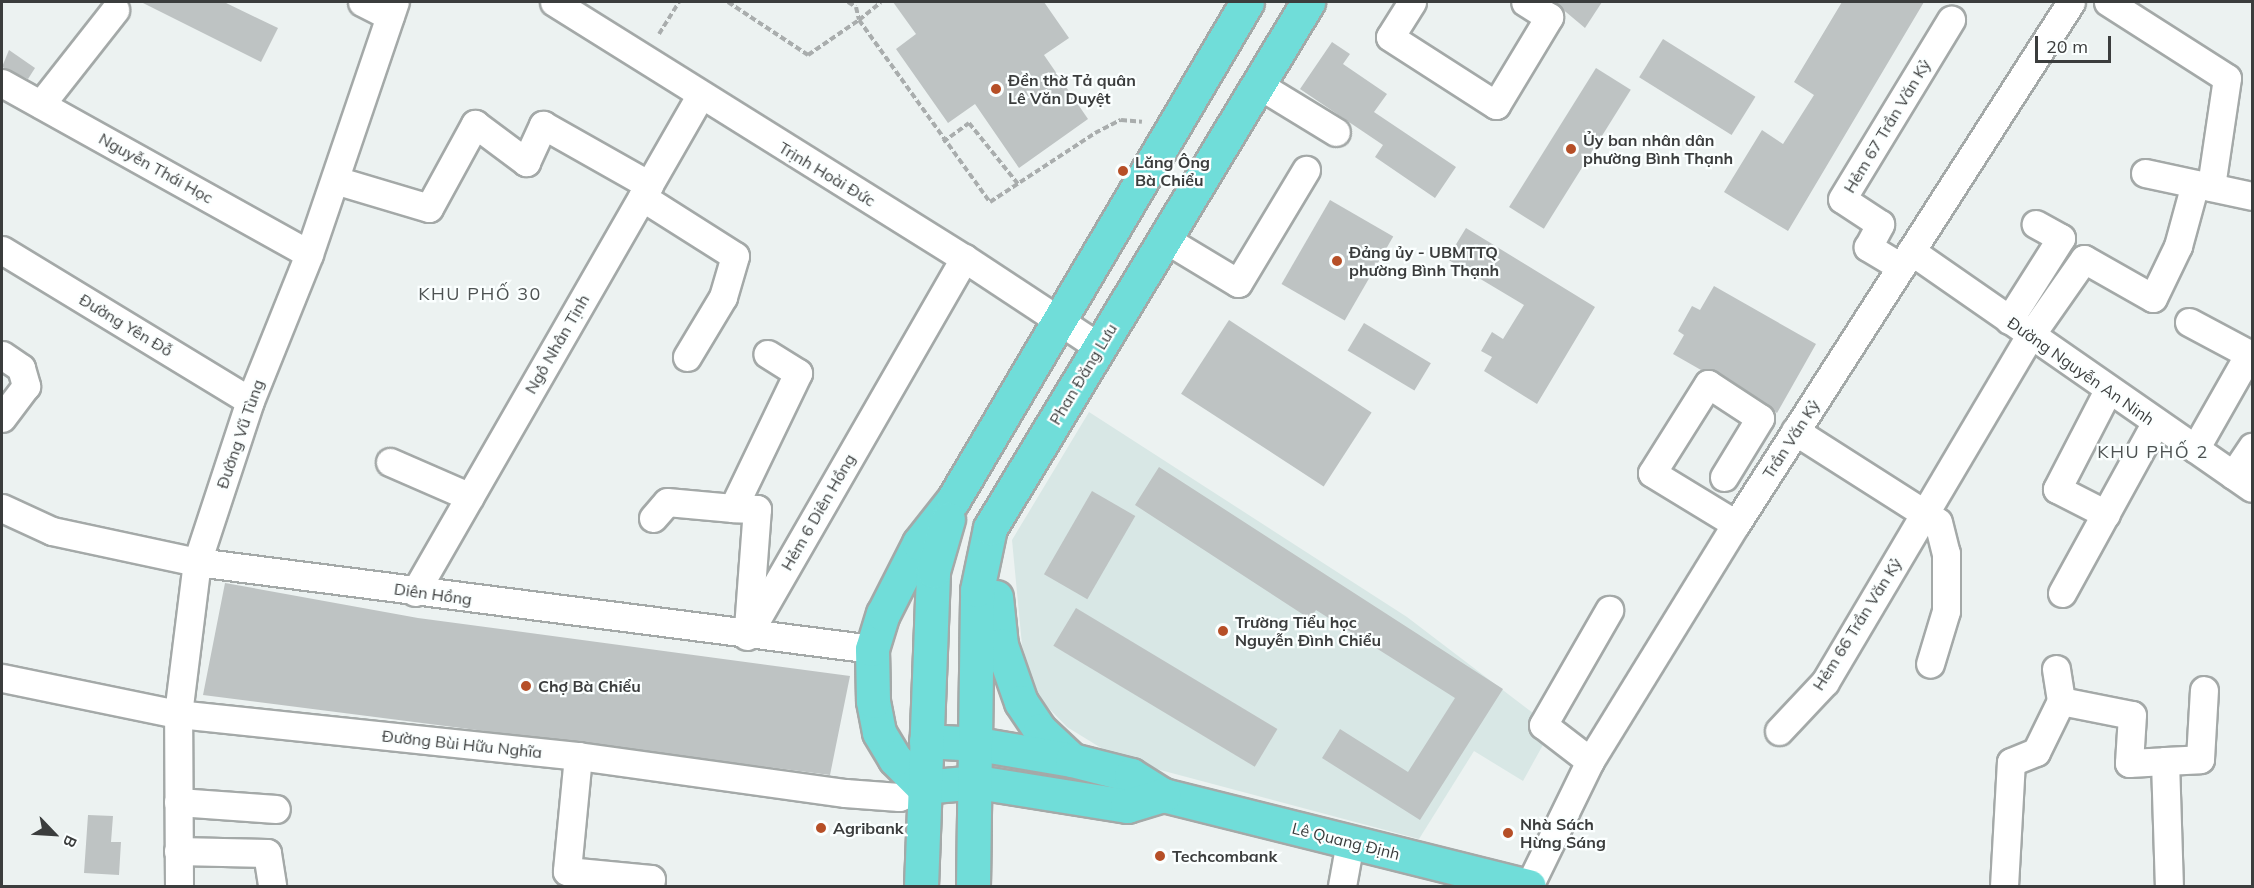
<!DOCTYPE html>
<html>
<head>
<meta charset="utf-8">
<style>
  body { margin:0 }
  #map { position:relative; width:2254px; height:888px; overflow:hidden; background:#ecf2f1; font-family:Mulish,sans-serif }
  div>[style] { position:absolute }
  .built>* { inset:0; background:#d8e7e5 }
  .building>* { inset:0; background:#bec3c3; transform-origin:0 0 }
  .path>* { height:4px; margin-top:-2px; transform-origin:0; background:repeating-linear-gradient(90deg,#a9adad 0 6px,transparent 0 9px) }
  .roads { filter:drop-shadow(2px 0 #a4a9a8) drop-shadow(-2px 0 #a4a9a8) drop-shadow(0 2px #a4a9a8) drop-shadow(0 -2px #a4a9a8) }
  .minor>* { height:27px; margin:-13.5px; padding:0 13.5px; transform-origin:13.5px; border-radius:13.5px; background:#fff }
  .major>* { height:33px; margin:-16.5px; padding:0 16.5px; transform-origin:16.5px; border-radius:16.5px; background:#70ddd9 }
  .dots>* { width:16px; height:16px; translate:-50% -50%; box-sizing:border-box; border:3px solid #fbffff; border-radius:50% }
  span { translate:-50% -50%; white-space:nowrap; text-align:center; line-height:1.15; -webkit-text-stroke:4.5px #fbffff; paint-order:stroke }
  .poi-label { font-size:16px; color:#3b3d3d; font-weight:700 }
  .left { translate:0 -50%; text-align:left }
  .street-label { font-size:16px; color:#3b3d3d }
  .neighbourhood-label { font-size:18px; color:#4d5252; letter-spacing:1.5px }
  .frame { position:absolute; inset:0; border:3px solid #3b3d3d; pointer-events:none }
  .north { position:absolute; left:24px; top:804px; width:60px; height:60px; -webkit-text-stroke:4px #fbffff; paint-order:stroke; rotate:115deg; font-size:16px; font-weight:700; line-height:24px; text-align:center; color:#3b3d3d }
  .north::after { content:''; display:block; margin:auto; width:21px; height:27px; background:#3b3d3d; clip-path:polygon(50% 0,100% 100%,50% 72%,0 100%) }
  .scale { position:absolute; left:2035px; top:36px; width:76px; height:27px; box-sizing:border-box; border:3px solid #3b3d3d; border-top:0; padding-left:8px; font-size:18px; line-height:21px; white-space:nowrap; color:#3b3d3d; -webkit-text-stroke:4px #fbffff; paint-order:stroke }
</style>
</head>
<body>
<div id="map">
  <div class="built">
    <div style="clip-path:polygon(1089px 412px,1407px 617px,1533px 713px,1544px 743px,1523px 781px,1474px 751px,1419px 839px,1119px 759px,1067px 727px,1033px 692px,1022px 645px,1012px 540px)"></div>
  </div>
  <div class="building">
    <div style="clip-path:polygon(141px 2px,224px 2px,278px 28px,261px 62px)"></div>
    <div style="clip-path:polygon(893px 2px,1044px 2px,1069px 38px,1044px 55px,1088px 119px,1019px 168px,975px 104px,948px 123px,896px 49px,916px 34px)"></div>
    <div style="clip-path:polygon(1554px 2px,1602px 2px,1585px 28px)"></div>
    <div style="clip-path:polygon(1842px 2px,1924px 2px,1788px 231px,1724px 192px,1762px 130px,1783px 144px,1814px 95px,1794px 82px)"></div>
    <div style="left:1663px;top:39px;width:109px;height:45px;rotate:32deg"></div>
    <div style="clip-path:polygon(1332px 42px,1350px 54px,1343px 64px,1387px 94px,1374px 112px,1456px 167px,1435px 198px,1375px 157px,1383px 145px,1300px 89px)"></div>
    <div style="clip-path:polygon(9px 50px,35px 68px,28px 79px,2px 67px)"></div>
    <div style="left:1596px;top:68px;width:41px;height:164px;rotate:32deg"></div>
    <div style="left:1330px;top:200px;width:73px;height:97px;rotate:30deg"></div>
    <div style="clip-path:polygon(1466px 228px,1595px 307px,1537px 404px,1484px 371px,1492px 357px,1481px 351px,1492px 332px,1503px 339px,1524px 305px,1447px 259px)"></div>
    <div style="clip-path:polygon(1714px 286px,1816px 344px,1777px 413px,1717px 371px,1701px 370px,1673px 354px,1684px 335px,1678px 331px,1692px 306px,1700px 310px)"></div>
    <div style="left:1229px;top:320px;width:170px;height:88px;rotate:33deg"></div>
    <div style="left:1364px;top:323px;width:78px;height:32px;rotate:31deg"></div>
    <div style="clip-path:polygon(1159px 467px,1503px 689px,1420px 820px,1322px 758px,1340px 729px,1408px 772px,1455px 698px,1316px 610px,1310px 619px,1135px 505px)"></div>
    <div style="left:1092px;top:491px;width:50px;height:96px;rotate:30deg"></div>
    <div style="clip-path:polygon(225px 583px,418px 618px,850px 676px,830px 775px,203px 695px)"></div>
    <div style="left:1076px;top:608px;width:235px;height:44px;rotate:31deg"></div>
    <div style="clip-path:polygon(88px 815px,113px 816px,111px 842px,121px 842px,119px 875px,84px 873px)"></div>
  </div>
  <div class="path">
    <div style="left:728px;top:2px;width:96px;rotate:33.5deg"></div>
    <div style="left:808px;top:55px;width:62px;rotate:-34.5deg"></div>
    <div style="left:859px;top:20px;width:224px;rotate:54.3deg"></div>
    <div style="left:990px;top:202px;width:126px;rotate:-33.3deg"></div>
    <div style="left:1095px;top:133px;width:29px;rotate:-27deg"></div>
    <div style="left:1121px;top:120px;width:21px;rotate:5deg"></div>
    <div style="left:848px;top:2px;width:9px;rotate:32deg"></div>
    <div style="left:856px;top:7px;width:13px;rotate:77deg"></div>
    <div style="left:859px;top:20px;width:28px;rotate:-39deg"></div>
    <div style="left:659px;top:34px;width:38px;rotate:-58deg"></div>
    <div style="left:943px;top:142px;width:32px;rotate:-36deg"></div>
    <div style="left:969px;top:123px;width:78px;rotate:51.2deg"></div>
  </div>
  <div class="roads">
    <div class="minor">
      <div style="left:362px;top:2px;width:31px;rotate:27deg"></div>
      <div style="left:554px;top:2px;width:483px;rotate:32deg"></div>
      <div style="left:964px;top:258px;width:162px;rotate:33.4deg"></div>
      <div style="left:1412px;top:2px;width:41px;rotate:122.2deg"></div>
      <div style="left:1390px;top:37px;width:126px;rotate:32.7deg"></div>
      <div style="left:1496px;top:105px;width:103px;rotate:-58.9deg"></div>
      <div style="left:1549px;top:17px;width:28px;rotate:-148deg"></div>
      <div style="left:2108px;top:2px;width:141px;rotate:32.6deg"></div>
      <div style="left:2227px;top:78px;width:110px;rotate:98.4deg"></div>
      <div style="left:2px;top:83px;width:351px;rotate:29.1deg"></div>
      <div style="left:1259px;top:85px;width:90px;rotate:31.4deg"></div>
      <div style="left:41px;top:104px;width:120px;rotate:-51.8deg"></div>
      <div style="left:2145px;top:173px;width:109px;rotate:12.1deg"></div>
      <div style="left:335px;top:180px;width:98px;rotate:16.6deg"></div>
      <div style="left:429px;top:208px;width:96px;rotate:-61.3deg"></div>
      <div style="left:475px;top:124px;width:64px;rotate:36.7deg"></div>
      <div style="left:526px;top:162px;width:41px;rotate:-65.3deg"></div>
      <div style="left:543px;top:125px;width:122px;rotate:29.5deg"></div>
      <div style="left:642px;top:197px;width:110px;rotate:32.4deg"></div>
      <div style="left:735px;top:256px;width:43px;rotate:106.3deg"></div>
      <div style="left:723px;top:297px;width:70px;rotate:121deg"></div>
      <div style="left:1165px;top:239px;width:85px;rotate:31.1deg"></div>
      <div style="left:1238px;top:283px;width:132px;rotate:-59deg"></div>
      <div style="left:2px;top:250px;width:290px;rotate:31.3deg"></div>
      <div style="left:1911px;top:251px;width:415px;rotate:34.8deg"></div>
      <div style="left:1901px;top:267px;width:39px;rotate:-149deg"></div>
      <div style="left:1868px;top:247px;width:26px;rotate:-62deg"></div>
      <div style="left:1880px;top:224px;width:45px;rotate:-146.7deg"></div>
      <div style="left:1842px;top:199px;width:210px;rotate:-58.7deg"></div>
      <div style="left:2009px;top:320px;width:97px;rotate:-57.6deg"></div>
      <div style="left:2061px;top:238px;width:29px;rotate:-151deg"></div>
      <div style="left:2189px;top:322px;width:68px;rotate:28.1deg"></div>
      <div style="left:2249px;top:354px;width:109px;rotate:119.6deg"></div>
      <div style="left:2px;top:355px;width:23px;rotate:34deg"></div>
      <div style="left:21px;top:368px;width:19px;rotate:74deg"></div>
      <div style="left:26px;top:386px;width:40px;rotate:127deg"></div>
      <div style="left:1795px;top:431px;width:169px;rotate:32.5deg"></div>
      <div style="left:1938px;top:522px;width:32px;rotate:76deg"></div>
      <div style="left:1946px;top:553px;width:58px;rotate:90deg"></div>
      <div style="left:1946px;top:611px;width:55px;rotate:106.8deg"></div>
      <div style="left:390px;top:462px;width:87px;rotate:23.6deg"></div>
      <div style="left:2233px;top:475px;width:34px;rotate:-56deg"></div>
      <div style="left:1724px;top:477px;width:69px;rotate:-58.6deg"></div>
      <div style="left:1760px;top:418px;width:62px;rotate:-146.8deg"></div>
      <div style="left:1708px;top:384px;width:105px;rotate:122.2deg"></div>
      <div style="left:1652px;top:473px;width:98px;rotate:31.3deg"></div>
      <div style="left:2px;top:508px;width:55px;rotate:24.7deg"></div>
      <div style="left:52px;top:531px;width:148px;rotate:12.1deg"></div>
      <div style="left:197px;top:562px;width:681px;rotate:7.34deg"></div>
      <div style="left:2106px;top:514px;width:55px;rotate:-153deg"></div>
      <div style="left:2057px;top:489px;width:111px;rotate:-62.7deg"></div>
      <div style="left:653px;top:518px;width:21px;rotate:-49deg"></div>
      <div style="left:667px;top:502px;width:66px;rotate:5.2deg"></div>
      <div style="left:415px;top:592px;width:572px;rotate:-60.12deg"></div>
      <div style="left:2062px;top:593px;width:195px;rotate:-61.2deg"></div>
      <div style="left:748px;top:628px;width:119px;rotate:-85.7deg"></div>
      <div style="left:757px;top:509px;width:24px;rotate:-178deg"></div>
      <div style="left:733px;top:508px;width:150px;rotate:-64.3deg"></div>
      <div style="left:798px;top:373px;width:36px;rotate:-148deg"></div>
      <div style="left:747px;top:636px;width:436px;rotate:-60.1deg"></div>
      <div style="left:2056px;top:669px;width:32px;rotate:81deg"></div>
      <div style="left:2061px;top:701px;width:72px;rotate:11.2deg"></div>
      <div style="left:2132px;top:715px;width:48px;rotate:93.6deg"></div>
      <div style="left:2129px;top:763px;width:36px;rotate:-3deg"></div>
      <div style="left:2165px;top:761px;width:125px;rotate:88.2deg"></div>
      <div style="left:2px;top:678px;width:180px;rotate:11.6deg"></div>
      <div style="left:178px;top:714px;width:402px;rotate:6deg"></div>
      <div style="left:578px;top:756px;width:270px;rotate:7.9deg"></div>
      <div style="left:845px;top:793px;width:54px;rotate:4.2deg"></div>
      <div style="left:899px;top:797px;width:26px;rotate:-23deg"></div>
      <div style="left:1779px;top:731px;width:67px;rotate:-46.8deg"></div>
      <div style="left:1825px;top:682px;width:402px;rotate:-59.4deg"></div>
      <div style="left:2030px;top:336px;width:94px;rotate:-55deg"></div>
      <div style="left:2084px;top:259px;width:79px;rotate:29.5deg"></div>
      <div style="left:2153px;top:298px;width:58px;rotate:-64.3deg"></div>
      <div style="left:2178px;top:246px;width:64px;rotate:-74.7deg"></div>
      <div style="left:578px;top:756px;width:116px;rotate:95.5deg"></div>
      <div style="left:567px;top:871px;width:84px;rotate:5.4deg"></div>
      <div style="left:651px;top:879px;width:7px;rotate:98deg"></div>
      <div style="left:1590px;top:761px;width:59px;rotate:-142.5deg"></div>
      <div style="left:1543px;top:725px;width:133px;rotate:-60.1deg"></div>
      <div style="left:2165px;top:761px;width:35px;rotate:-3deg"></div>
      <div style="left:2200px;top:759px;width:69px;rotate:-86.7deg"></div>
      <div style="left:178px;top:802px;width:98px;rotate:4.1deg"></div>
      <div style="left:178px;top:851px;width:89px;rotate:1.3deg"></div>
      <div style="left:267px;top:853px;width:33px;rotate:81deg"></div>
      <div style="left:179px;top:886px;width:172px;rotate:-90.3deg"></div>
      <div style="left:178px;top:714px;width:153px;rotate:-82.9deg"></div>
      <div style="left:197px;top:562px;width:169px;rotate:-71.8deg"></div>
      <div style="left:250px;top:401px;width:158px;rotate:-68.1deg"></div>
      <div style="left:309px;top:254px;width:266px;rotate:-71.2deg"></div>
      <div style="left:1342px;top:886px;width:45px;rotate:-79.7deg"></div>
      <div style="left:1529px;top:886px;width:139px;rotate:-64deg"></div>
      <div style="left:1590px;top:761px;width:278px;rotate:-58.4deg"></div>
      <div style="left:1736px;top:524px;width:620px;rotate:-57.31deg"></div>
      <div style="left:2004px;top:886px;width:124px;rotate:-86.8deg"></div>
      <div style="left:2011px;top:762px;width:27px;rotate:-22deg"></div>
      <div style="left:2036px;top:752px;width:57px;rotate:-63.9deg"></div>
    </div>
    <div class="major">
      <div style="left:996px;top:597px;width:48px;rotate:84.1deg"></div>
      <div style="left:1001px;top:645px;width:60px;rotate:70.7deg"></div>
      <div style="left:1021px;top:702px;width:34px;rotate:56deg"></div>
      <div style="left:1040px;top:730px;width:44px;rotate:43.2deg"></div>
      <div style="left:926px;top:741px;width:52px;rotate:3.3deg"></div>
      <div style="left:978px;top:744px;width:95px;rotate:9.7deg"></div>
      <div style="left:1072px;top:760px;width:61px;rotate:14.3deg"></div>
      <div style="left:1131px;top:775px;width:38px;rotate:32deg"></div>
      <div style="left:1163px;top:795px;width:377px;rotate:14deg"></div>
      <div style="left:923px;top:787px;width:40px;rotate:-135deg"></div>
      <div style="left:895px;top:759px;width:31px;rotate:-121deg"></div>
      <div style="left:879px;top:732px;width:32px;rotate:-101deg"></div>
      <div style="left:873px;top:701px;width:52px;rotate:-91.1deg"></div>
      <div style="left:872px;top:649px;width:37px;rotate:-73deg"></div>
      <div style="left:883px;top:614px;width:80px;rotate:-63.1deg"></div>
      <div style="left:919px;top:543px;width:55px;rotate:-51.7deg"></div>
      <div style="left:953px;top:500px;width:578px;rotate:-59.44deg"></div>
      <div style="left:923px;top:787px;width:54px;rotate:-5.3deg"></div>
      <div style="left:977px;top:782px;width:152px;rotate:9.1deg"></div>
      <div style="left:1127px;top:806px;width:38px;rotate:-17deg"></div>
      <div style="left:921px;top:886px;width:315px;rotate:-87.8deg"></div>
      <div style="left:933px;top:571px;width:54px;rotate:-73.9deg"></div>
      <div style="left:973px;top:886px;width:296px;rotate:-89.2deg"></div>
      <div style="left:977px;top:590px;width:63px;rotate:-78.2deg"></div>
      <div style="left:990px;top:528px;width:615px;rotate:-58.84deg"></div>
    </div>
  </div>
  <div class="dots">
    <div style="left:996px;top:89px;background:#b64f27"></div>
    <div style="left:1571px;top:149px;background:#b64f27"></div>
    <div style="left:1123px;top:171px;background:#b64f27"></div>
    <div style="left:1337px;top:261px;background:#b64f27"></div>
    <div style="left:1223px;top:631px;background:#b64f27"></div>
    <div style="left:526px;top:686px;background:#b64f27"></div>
    <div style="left:821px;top:828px;background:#b64f27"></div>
    <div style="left:1508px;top:833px;background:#b64f27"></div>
    <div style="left:1160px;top:856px;background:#b64f27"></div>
  </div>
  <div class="poi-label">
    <span class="left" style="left:1008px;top:89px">Đền thờ Tả quân<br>Lê Văn Duyệt</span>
    <span class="left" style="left:1583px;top:149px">Ủy ban nhân dân<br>phường Bình Thạnh</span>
    <span class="left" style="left:1135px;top:171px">Lăng Ông<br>Bà Chiểu</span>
    <span class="left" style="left:1349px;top:261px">Đảng ủy - UBMTTQ<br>phường Bình Thạnh</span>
    <span class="left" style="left:1235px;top:631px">Trường Tiểu học<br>Nguyễn Đình Chiểu</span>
    <span class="left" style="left:538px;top:686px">Chợ Bà Chiểu</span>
    <span class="left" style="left:1520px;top:833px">Nhà Sách<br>Hừng Sáng</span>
    <span class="left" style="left:833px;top:828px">Agribank</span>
    <span class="left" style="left:1172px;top:856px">Techcombank</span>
  </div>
  <div class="street-label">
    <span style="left:1887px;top:126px;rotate:-59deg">Hẻm 67 Trần Văn Kỷ</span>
    <span style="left:156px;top:168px;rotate:29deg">Nguyễn Thái Học</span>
    <span style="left:827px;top:174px;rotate:31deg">Trịnh Hoài Đức</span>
    <span style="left:126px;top:325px;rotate:31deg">Đường Yên Đỗ</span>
    <span style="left:557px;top:344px;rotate:-60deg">Ngô Nhân Tịnh</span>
    <span style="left:2081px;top:371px;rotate:35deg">Đường Nguyễn An Ninh</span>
    <span style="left:1083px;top:374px;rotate:-59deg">Phan Đăng Lưu</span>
    <span style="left:240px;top:434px;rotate:-71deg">Đường Vũ Tùng</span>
    <span style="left:1791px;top:439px;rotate:-57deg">Trần Văn Kỷ</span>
    <span style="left:818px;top:512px;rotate:-60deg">Hẻm 6 Diên Hồng</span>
    <span style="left:433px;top:594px;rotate:8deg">Diên Hồng</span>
    <span style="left:1857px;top:624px;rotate:-58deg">Hẻm 66 Trần Văn Kỷ</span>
    <span style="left:462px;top:744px;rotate:6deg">Đường Bùi Hữu Nghĩa</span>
    <span style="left:1346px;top:841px;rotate:14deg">Lê Quang Định</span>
  </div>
  <div class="neighbourhood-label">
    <span style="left:480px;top:294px">KHU PHỐ 30</span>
    <span style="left:2153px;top:452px">KHU PHỐ 2</span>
  </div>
  <div class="frame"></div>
  <div class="north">B</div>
  <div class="scale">20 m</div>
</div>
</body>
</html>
